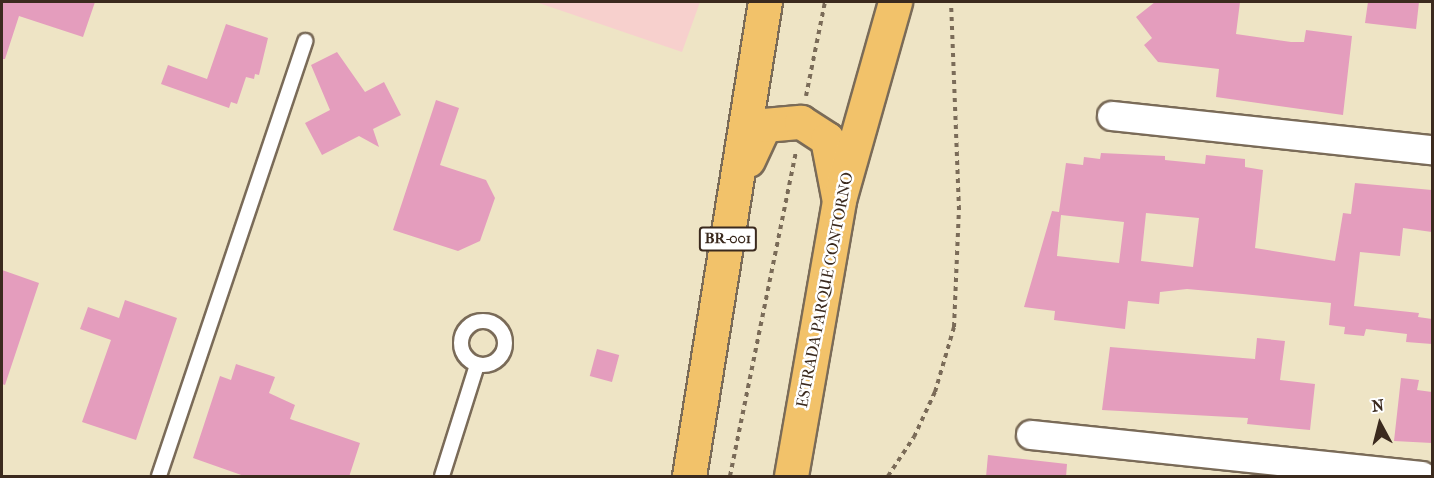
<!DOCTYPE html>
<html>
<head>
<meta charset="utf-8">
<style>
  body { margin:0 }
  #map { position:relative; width:1434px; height:478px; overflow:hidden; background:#eee4c5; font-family:"IM FELL French Canon",serif }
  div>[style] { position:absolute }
  .built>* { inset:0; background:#f7d0cd }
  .building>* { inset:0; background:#e49dbd; transform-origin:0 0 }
  .path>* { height:4px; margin-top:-2px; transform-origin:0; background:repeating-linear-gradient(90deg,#7a6b58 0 4.5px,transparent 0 9px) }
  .roads { filter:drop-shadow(2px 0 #7a6b58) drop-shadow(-2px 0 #7a6b58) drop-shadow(0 2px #7a6b58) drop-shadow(0 -2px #7a6b58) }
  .service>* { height:14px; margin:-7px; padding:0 7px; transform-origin:7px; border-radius:7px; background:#fff }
  .service>.ring { margin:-7px; padding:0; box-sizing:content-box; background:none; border:14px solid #fff; border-radius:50% }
  .minor>* { height:28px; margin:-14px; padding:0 14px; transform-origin:14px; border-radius:14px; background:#fff }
  .trunk>* { height:33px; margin:-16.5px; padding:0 16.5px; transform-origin:16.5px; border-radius:16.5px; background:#f2c26a }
  span { translate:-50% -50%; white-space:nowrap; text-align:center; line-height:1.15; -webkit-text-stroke:5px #fff; paint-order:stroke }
  .shield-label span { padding:2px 4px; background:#fff; border:2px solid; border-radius:4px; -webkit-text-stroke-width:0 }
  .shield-label { font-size:15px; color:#3b2a1e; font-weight:700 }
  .street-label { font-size:16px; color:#3b2a1e }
  .frame { position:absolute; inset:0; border:3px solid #3b2a1e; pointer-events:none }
  .north { position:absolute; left:1350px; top:394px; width:60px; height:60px; -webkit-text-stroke:4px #fff; paint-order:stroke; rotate:353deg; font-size:16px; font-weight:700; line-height:24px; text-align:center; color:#3b2a1e }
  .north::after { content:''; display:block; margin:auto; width:21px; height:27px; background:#3b2a1e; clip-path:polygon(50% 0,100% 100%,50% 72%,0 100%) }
</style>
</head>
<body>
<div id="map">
  <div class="built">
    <div style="clip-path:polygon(536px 2px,700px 2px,682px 52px)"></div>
  </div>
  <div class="building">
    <div style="clip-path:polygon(2px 2px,95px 2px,83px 37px,19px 16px,5px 59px,2px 59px)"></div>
    <div style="clip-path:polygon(1155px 2px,1240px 2px,1236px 34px,1291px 42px,1304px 42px,1306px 30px,1352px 36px,1343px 115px,1216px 97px,1219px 69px,1158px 62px,1144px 45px,1152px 38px,1136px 17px)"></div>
    <div style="clip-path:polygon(1368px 2px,1419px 2px,1416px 29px,1365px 23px)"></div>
    <div style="clip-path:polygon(226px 24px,268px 38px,259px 75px,255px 74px,254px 79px,246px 77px,237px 104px,231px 102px,229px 108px,161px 84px,168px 65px,207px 79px)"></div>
    <div style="clip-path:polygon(337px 52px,365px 92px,384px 82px,401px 115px,373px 129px,379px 147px,359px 136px,322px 155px,305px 123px,330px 110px,311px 65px)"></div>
    <div style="clip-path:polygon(436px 100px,459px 108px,440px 165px,486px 180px,495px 198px,480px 241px,458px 251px,393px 230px)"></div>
    <div style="clip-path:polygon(evenodd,1101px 153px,1165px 156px,1165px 160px,1205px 164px,1206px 155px,1245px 159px,1245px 167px,1263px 170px,1255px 248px,1335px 261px,1343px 213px,1351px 214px,1355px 183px,1432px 190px,1432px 232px,1403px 228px,1400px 256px,1360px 252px,1354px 306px,1419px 313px,1418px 317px,1432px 319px,1432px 344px,1406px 342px,1407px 334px,1366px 329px,1364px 336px,1344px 334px,1345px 327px,1329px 325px,1331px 303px,1243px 294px,1187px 289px,1160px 292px,1159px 304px,1128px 301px,1125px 329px,1054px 320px,1055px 311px,1024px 307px,1052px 211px,1059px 212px,1066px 163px,1083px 165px,1084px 157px,1100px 159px,1101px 153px,1146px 213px,1199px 218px,1193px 267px,1141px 261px,1146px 213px,1101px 153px,1061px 215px,1124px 222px,1119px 263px,1057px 256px,1061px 215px)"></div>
    <div style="clip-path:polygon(2px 270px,39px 283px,5px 385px,2px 384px)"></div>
    <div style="clip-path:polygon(125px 300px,177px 318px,136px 440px,82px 422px,111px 340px,80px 329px,88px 307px,119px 318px)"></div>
    <div style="clip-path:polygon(1257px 338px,1285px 341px,1280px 380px,1315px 384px,1310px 430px,1247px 424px,1248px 418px,1102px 410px,1110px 347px,1255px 359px)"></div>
    <div style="left:597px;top:349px;width:23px;height:28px;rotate:15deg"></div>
    <div style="clip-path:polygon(236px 364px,275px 377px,269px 393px,295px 405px,290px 419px,360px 443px,349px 477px,247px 477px,193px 458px,220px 376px,231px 380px)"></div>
    <div style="clip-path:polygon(1401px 378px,1419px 380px,1417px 390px,1432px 392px,1432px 443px,1394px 441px)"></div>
    <div style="clip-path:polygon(988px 455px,1067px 464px,1066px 477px,986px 477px)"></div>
  </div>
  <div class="path">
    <div style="left:806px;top:96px;width:96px;rotate:-78.6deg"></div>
    <div style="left:730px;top:476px;width:332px;rotate:-78.5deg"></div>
    <div style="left:888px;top:476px;width:47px;rotate:-56.3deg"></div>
    <div style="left:914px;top:437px;width:50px;rotate:-65deg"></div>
    <div style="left:935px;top:392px;width:68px;rotate:-73.7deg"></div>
    <div style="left:954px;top:327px;width:117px;rotate:-87.6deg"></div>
    <div style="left:959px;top:210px;width:208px;rotate:-92.2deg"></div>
  </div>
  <div class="roads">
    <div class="service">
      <div class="ring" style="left:461px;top:321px;width:30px;height:30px"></div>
      <div style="left:159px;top:476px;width:459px;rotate:-71.4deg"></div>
      <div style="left:442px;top:476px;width:116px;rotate:-72.5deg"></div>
    </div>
    <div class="minor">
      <div style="left:1112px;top:116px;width:322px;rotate:6.1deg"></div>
      <div style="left:1031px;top:435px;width:393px;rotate:6deg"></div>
    </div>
    <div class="trunk">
      <div style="left:748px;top:160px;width:38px;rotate:-65deg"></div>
      <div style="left:764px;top:125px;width:37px;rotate:-5deg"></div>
      <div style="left:801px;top:122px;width:31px;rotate:33deg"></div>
      <div style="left:827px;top:139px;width:58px;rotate:79.1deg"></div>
      <div style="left:689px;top:476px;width:480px;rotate:-80.9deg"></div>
      <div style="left:791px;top:476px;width:280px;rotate:-80.1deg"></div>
      <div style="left:839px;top:200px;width:206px;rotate:-74.2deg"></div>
    </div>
  </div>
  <div class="shield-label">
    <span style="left:728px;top:239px">BR-001</span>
  </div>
  <div class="street-label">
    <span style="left:825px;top:290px;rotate:-79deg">ESTRADA PARQUE CONTORNO</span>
  </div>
  <div class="frame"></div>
  <div class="north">N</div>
</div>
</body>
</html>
